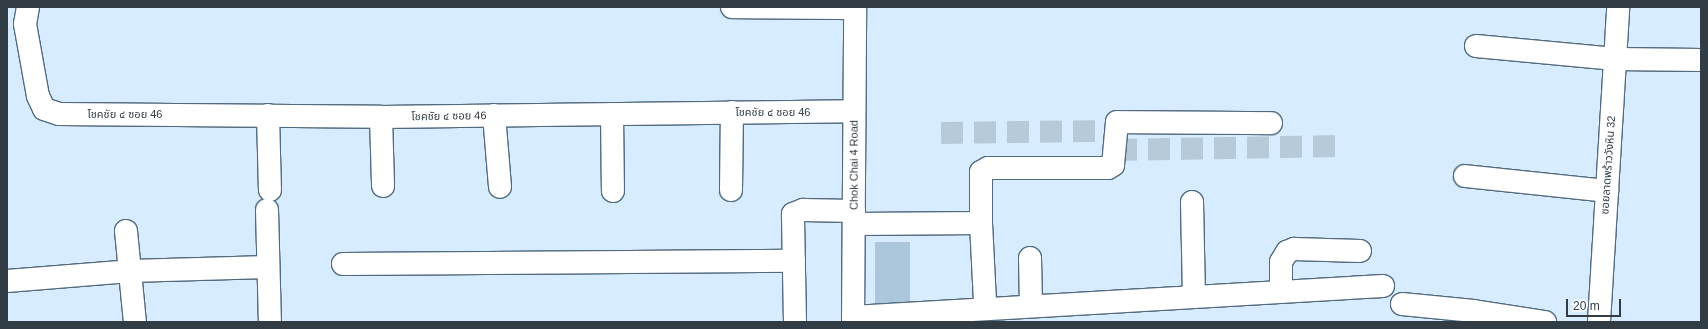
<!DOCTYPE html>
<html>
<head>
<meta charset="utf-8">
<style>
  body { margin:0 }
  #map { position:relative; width:1708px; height:329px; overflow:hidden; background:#d7edff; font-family:Helvetica,"Noto Sans Thai",sans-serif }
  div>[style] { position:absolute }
  .building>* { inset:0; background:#acc6dc; transform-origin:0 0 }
  .minor-tunnel>* { height:22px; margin-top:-11px; transform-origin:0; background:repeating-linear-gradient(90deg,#b6cada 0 22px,transparent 0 33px) }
  .roads { filter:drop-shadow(1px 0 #536b7f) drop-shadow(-1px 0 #536b7f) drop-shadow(0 1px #536b7f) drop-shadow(0 -1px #536b7f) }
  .minor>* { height:22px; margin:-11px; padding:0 11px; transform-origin:11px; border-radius:11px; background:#fff }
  span { translate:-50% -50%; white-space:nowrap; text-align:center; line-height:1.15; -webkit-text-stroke:3px #fff; paint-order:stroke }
  .street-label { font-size:11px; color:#313c45 }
  .frame { position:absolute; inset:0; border:8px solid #313c45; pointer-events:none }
  .scale { position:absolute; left:1566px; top:299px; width:55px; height:18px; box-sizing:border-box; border:2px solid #313c45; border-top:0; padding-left:5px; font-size:12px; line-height:14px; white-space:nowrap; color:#313c45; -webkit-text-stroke:3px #fff; paint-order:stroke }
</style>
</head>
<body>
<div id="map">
  <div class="building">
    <div style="left:875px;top:242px;width:35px;height:61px"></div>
  </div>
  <div class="minor-tunnel">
    <div style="left:941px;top:133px;width:174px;rotate:-0.7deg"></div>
    <div style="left:1115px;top:150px;width:224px;rotate:-1deg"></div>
  </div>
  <div class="roads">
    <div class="minor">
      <div style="left:28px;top:7px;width:17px;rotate:100deg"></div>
      <div style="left:25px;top:24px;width:73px;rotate:79.8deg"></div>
      <div style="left:38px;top:96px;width:14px;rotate:65deg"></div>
      <div style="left:44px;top:109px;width:16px;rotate:18deg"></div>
      <div style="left:59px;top:114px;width:322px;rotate:0.5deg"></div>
      <div style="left:381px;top:117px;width:473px;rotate:-0.7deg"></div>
      <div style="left:732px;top:7px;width:123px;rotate:0.5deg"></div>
      <div style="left:1476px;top:46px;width:140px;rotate:5.3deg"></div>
      <div style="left:1615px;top:59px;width:86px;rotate:0.7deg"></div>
      <div style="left:612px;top:114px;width:77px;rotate:89.3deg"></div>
      <div style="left:268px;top:115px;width:75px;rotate:88.5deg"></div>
      <div style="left:494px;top:115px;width:72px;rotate:85.2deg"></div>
      <div style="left:381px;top:117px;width:69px;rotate:88.3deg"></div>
      <div style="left:1465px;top:176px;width:143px;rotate:6deg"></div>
      <div style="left:731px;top:190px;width:78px;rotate:-89.3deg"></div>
      <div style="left:1192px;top:202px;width:94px;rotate:88.8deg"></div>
      <div style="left:267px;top:210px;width:112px;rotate:88.5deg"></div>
      <div style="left:981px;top:223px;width:51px;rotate:-90deg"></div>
      <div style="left:981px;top:172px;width:8px;rotate:-30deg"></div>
      <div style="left:988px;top:168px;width:120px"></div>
      <div style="left:1108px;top:168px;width:6px;rotate:-31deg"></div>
      <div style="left:1113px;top:165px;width:43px;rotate:-84.7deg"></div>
      <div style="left:1117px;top:122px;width:154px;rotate:0.4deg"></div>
      <div style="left:854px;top:224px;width:127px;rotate:-0.5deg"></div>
      <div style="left:981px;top:223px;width:78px;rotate:87.1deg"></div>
      <div style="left:126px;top:231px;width:91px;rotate:84.4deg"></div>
      <div style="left:1030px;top:258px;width:48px;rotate:88.8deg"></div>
      <div style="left:343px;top:264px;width:451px;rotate:-0.4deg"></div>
      <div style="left:7px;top:281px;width:123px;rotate:-4.6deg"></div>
      <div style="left:130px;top:271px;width:138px;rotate:-1.7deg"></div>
      <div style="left:1281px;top:292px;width:30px;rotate:-90deg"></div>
      <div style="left:1281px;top:262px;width:12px;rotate:-59deg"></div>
      <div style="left:1287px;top:252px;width:8px;rotate:-23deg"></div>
      <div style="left:1294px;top:249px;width:66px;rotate:1.7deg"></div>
      <div style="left:1402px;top:304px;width:72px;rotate:5.6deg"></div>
      <div style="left:1474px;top:311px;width:72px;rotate:8.8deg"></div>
      <div style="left:853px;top:317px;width:531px;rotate:-3.35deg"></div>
      <div style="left:795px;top:322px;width:108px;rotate:-91.1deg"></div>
      <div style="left:793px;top:214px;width:11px;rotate:-22deg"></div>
      <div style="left:803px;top:210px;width:51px;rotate:1.1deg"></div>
      <div style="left:853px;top:322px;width:315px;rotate:-89.6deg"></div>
      <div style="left:1599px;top:322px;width:316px;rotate:-86.5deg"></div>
    </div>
  </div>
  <div class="street-label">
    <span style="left:773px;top:112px">โชคชัย ๔ ซอย 46</span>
    <span style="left:125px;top:114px">โชคชัย ๔ ซอย 46</span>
    <span style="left:449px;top:116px;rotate:-1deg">โชคชัย ๔ ซอย 46</span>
    <span style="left:854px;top:165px;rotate:-90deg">Chok Chai 4 Road</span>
    <span style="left:1608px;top:165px;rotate:-86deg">ซอยลาดพร้าววังหิน 32</span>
  </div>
  <div class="frame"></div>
  <div class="scale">20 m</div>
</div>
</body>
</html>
